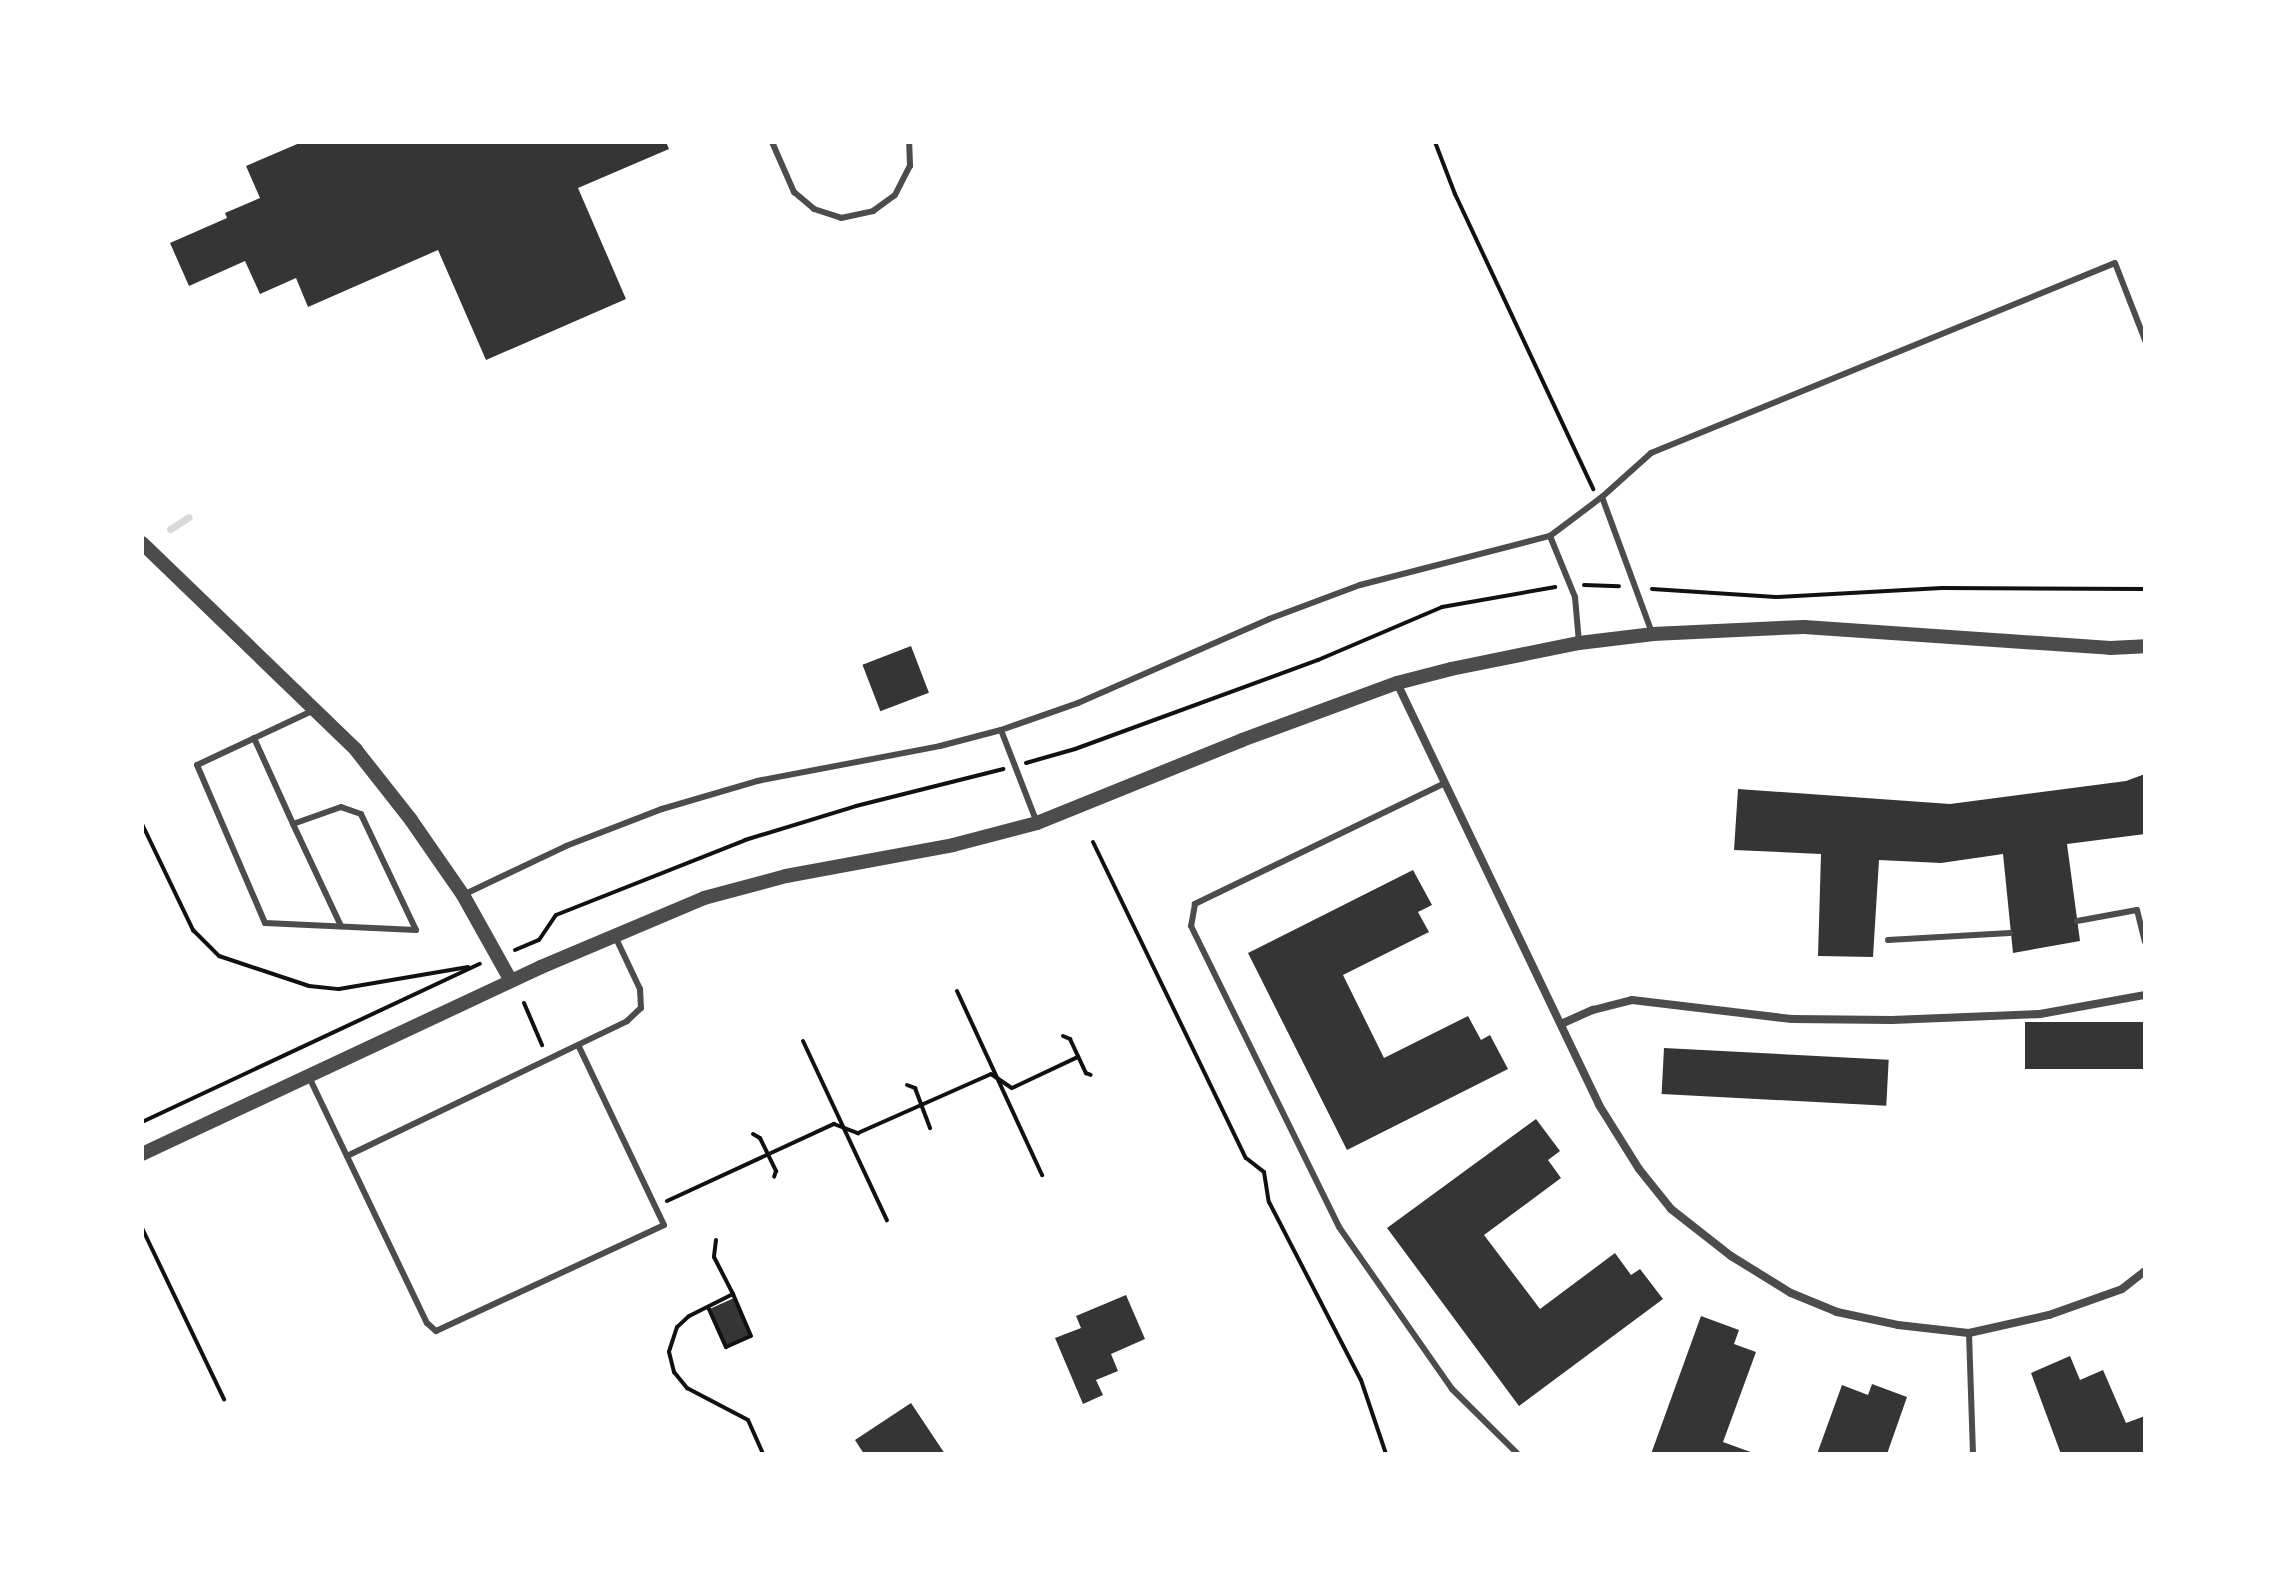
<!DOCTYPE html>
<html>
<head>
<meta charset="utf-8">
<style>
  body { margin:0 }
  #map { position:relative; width:2287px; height:1596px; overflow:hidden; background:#fff; font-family:Montserrat,sans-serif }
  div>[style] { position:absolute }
  .stream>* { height:7px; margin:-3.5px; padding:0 3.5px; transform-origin:3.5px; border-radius:3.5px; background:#d9d9d9 }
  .building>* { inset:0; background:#353535; transform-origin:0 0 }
  .path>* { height:4px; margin:-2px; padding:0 2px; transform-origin:2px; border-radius:2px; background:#111 }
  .service>* { height:6px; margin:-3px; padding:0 3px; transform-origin:3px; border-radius:3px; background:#4c4c4c }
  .minor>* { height:8px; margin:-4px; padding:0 4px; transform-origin:4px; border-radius:4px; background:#4c4c4c }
  .tertiary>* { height:14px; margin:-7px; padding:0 7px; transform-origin:7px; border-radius:7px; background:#4c4c4c }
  span { translate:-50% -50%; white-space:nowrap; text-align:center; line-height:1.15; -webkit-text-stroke:6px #fff; paint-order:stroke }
  .frame { position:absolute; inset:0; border:144px solid #fff; pointer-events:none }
</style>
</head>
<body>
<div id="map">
  <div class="stream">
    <div style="left:170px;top:529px;width:22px;rotate:-32deg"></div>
  </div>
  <div class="building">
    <div style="clip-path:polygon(302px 142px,666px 142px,669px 149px,578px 188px,626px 299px,486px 360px,438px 250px,308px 307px,296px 278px,260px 294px,245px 261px,189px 286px,170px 243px,227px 218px,225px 213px,260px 198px,246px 166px)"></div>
    <div style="left:911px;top:646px;width:50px;height:52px;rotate:69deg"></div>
    <div style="clip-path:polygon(2145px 774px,2145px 834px,2067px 844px,2080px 941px,2013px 953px,2003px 854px,1941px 863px,1879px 860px,1873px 957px,1818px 956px,1821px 854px,1734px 850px,1738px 789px,1950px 804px,2126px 781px)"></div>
    <div style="clip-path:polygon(1413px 870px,1432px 905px,1418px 912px,1429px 932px,1343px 975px,1384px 1058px,1468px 1016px,1481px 1040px,1490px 1035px,1508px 1069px,1347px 1150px,1248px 953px)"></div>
    <div style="left:2145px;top:1022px;width:47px;height:120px;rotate:90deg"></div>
    <div style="left:1664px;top:1048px;width:225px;height:46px;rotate:3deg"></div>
    <div style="clip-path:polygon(1536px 1119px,1560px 1151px,1548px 1160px,1561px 1178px,1484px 1235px,1540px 1309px,1615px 1253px,1631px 1275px,1640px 1269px,1663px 1299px,1519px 1406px,1387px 1228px)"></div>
    <div style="clip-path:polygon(1126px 1295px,1145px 1339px,1111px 1354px,1118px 1371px,1096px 1380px,1103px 1395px,1083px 1404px,1055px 1338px,1081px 1328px,1076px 1316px)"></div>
    <div style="left:734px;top:1298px;width:42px;height:28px;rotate:66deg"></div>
    <div style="clip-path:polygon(1701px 1316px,1739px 1330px,1734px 1344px,1756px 1352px,1723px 1442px,1756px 1454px,1651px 1454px)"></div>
    <div style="clip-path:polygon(2070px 1356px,2080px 1380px,2103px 1370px,2126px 1423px,2145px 1416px,2145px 1454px,2061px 1454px,2031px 1373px)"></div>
    <div style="clip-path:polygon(1872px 1384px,1907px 1397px,1887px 1454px,1817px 1454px,1842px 1385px,1868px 1395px)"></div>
    <div style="clip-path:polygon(911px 1403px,945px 1454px,864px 1454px,855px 1440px)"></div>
  </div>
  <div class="path">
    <div style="left:1435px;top:142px;width:56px;rotate:69deg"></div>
    <div style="left:1455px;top:194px;width:326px;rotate:64.9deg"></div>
    <div style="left:1584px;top:585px;width:35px;rotate:2deg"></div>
    <div style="left:1652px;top:589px;width:124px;rotate:3.7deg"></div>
    <div style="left:1776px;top:597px;width:166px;rotate:-3.1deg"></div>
    <div style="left:1942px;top:588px;width:203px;rotate:0.3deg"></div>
    <div style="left:1026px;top:763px;width:51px;rotate:-15.9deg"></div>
    <div style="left:1075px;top:749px;width:259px;rotate:-20.1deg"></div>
    <div style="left:1318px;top:660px;width:135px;rotate:-23.1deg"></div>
    <div style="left:1442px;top:607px;width:115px;rotate:-10deg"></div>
    <div style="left:142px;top:824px;width:118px;rotate:64.3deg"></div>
    <div style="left:193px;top:930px;width:37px;rotate:45deg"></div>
    <div style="left:219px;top:956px;width:95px;rotate:18.4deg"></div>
    <div style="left:309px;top:986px;width:30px;rotate:6deg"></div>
    <div style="left:339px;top:989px;width:131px;rotate:-9.7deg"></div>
    <div style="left:1093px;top:842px;width:351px;rotate:64.2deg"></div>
    <div style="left:1246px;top:1158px;width:23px;rotate:38deg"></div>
    <div style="left:1264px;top:1172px;width:30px;rotate:81deg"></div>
    <div style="left:1269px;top:1202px;width:200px;rotate:62.7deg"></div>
    <div style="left:1361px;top:1380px;width:78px;rotate:71.3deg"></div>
    <div style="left:515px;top:950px;width:26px;rotate:-23deg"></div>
    <div style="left:539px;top:940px;width:30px;rotate:-56deg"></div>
    <div style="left:556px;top:915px;width:203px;rotate:-21.6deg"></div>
    <div style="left:745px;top:840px;width:116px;rotate:-17deg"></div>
    <div style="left:856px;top:806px;width:152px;rotate:-14.1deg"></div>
    <div style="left:957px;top:991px;width:203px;rotate:65.2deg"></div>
    <div style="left:524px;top:1003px;width:46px;rotate:66.8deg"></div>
    <div style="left:1063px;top:1036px;width:8px;rotate:23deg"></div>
    <div style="left:1070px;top:1039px;width:38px;rotate:65deg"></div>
    <div style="left:1086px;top:1073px;width:5px;rotate:22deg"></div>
    <div style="left:803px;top:1041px;width:198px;rotate:64.9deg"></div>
    <div style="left:907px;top:1085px;width:9px;rotate:21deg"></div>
    <div style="left:915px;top:1088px;width:43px;rotate:69.4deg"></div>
    <div style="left:142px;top:1122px;width:373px;rotate:-25.1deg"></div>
    <div style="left:753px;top:1134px;width:8px;rotate:30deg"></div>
    <div style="left:760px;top:1138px;width:37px;rotate:64deg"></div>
    <div style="left:776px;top:1171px;width:6px;rotate:108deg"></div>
    <div style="left:667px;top:1201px;width:184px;rotate:-24.8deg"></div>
    <div style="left:834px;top:1124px;width:26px;rotate:21deg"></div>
    <div style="left:858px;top:1133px;width:145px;rotate:-23.9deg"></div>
    <div style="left:991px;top:1074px;width:25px;rotate:34deg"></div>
    <div style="left:1012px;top:1088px;width:73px;rotate:-25.2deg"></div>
    <div style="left:142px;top:1228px;width:190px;rotate:64.4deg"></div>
    <div style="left:716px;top:1240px;width:17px;rotate:97deg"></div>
    <div style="left:714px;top:1257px;width:42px;rotate:62.8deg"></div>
    <div style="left:733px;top:1294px;width:49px;rotate:153.4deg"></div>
    <div style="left:689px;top:1316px;width:16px;rotate:137deg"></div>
    <div style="left:677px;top:1327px;width:26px;rotate:108deg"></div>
    <div style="left:669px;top:1352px;width:21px;rotate:76deg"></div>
    <div style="left:674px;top:1372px;width:21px;rotate:51deg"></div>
    <div style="left:687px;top:1388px;width:69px;rotate:27.7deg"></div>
    <div style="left:748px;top:1420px;width:37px;rotate:66deg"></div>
    <div style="left:708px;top:1307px;width:44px;rotate:65.8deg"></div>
    <div style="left:726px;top:1347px;width:27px;rotate:-24deg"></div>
    <div style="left:751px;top:1336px;width:46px;rotate:-113.2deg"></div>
  </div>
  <div class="service">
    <div style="left:772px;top:142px;width:55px;rotate:66.3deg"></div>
    <div style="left:794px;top:192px;width:26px;rotate:40deg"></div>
    <div style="left:814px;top:209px;width:28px;rotate:18deg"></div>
    <div style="left:841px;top:218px;width:33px;rotate:-12deg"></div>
    <div style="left:873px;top:211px;width:27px;rotate:-36deg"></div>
    <div style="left:895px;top:195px;width:33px;rotate:-63deg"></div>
    <div style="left:910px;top:166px;width:24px;rotate:-92deg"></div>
    <div style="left:1602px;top:497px;width:145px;rotate:69.8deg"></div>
    <div style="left:1550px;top:536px;width:66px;rotate:67.7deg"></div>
    <div style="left:1575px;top:597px;width:46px;rotate:85deg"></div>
    <div style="left:312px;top:711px;width:127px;rotate:154.8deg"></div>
    <div style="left:197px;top:765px;width:172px;rotate:66.7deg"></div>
    <div style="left:265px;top:923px;width:151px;rotate:2.7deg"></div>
    <div style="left:416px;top:930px;width:128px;rotate:-115.4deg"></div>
    <div style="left:361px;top:814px;width:21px;rotate:-161deg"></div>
    <div style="left:341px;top:807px;width:51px;rotate:160.5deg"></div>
    <div style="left:293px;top:824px;width:113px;rotate:64.8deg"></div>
    <div style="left:1001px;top:730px;width:100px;rotate:68.8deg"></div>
    <div style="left:254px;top:738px;width:94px;rotate:65.6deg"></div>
    <div style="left:1445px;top:783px;width:278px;rotate:154.2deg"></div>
    <div style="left:1195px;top:904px;width:22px;rotate:100deg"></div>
    <div style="left:1191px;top:926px;width:335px;rotate:63.8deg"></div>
    <div style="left:1339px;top:1227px;width:198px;rotate:55.1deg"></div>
    <div style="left:1452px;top:1389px;width:93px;rotate:44.6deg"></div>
    <div style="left:463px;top:895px;width:114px;rotate:-25.4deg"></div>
    <div style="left:566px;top:846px;width:103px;rotate:-21.1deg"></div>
    <div style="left:662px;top:809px;width:99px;rotate:-16.4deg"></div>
    <div style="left:757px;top:781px;width:186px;rotate:-10.8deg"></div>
    <div style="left:940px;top:746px;width:63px;rotate:-14.7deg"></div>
    <div style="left:1001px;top:730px;width:82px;rotate:-19.3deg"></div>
    <div style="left:1078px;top:703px;width:209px;rotate:-23.7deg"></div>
    <div style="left:1269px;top:619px;width:97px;rotate:-20.5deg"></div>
    <div style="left:1360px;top:585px;width:196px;rotate:-14.5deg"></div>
    <div style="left:1550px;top:536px;width:65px;rotate:-36.9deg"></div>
    <div style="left:1602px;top:497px;width:66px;rotate:-41.9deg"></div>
    <div style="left:1651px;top:453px;width:501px;rotate:-22.27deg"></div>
    <div style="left:2115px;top:263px;width:83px;rotate:68.7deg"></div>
    <div style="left:2077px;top:921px;width:61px;rotate:-10.4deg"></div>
    <div style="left:2137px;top:910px;width:33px;rotate:76deg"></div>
    <div style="left:1888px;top:940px;width:122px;rotate:-3.3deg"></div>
    <div style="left:309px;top:1077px;width:273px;rotate:64.4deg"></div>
    <div style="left:427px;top:1323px;width:12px;rotate:42deg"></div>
    <div style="left:436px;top:1331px;width:251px;rotate:-24.9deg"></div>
    <div style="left:664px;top:1225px;width:199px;rotate:-115.5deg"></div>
    <div style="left:347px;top:1156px;width:311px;rotate:-25.7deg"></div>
    <div style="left:627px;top:1021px;width:19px;rotate:-43deg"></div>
    <div style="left:641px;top:1008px;width:19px;rotate:-93deg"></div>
    <div style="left:640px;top:989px;width:59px;rotate:-115.3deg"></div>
    <div style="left:1969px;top:1333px;width:121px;rotate:88.1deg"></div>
  </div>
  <div class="minor">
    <div style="left:1397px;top:683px;width:468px;rotate:64.4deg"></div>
    <div style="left:1599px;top:1105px;width:75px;rotate:58deg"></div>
    <div style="left:1639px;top:1169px;width:51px;rotate:51.3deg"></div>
    <div style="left:1671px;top:1209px;width:76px;rotate:38.1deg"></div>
    <div style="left:1731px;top:1256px;width:70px;rotate:31.7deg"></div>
    <div style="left:1791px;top:1293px;width:50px;rotate:22.4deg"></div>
    <div style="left:1837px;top:1312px;width:62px;rotate:12deg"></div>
    <div style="left:1898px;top:1325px;width:71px;rotate:6.4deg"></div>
    <div style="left:1969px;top:1333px;width:82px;rotate:-12.7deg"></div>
    <div style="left:2049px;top:1315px;width:77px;rotate:-19.6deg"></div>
    <div style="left:2122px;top:1289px;width:29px;rotate:-38deg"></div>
    <div style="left:1561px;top:1024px;width:35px;rotate:-24deg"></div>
    <div style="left:1593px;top:1010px;width:40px;rotate:-14.4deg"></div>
    <div style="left:1632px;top:1000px;width:161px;rotate:6.8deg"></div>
    <div style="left:1792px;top:1019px;width:100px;rotate:0.6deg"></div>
    <div style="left:1892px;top:1020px;width:148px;rotate:-2.3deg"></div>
    <div style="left:2040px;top:1014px;width:107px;rotate:-10.3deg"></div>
  </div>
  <div class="tertiary">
    <div style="left:142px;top:543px;width:298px;rotate:44deg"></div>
    <div style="left:356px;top:750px;width:89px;rotate:51.8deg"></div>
    <div style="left:411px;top:820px;width:91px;rotate:55.3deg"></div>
    <div style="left:463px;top:895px;width:98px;rotate:60.8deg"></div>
    <div style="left:142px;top:1154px;width:441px;rotate:-25.1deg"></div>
    <div style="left:541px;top:967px;width:177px;rotate:-22.9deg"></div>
    <div style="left:704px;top:898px;width:85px;rotate:-15deg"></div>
    <div style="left:786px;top:876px;width:170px;rotate:-10.5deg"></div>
    <div style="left:953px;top:845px;width:87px;rotate:-14.7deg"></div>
    <div style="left:1037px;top:823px;width:221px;rotate:-22deg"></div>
    <div style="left:1242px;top:740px;width:165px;rotate:-20.2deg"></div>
    <div style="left:1397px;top:683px;width:56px;rotate:-14.5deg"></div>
    <div style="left:1451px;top:669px;width:131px;rotate:-11.5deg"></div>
    <div style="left:1579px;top:643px;width:75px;rotate:-6.9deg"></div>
    <div style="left:1653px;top:634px;width:151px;rotate:-2.7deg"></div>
    <div style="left:1804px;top:627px;width:307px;rotate:3.9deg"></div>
    <div style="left:2110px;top:648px;width:35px;rotate:-3deg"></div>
  </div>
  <div class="frame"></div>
</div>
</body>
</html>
